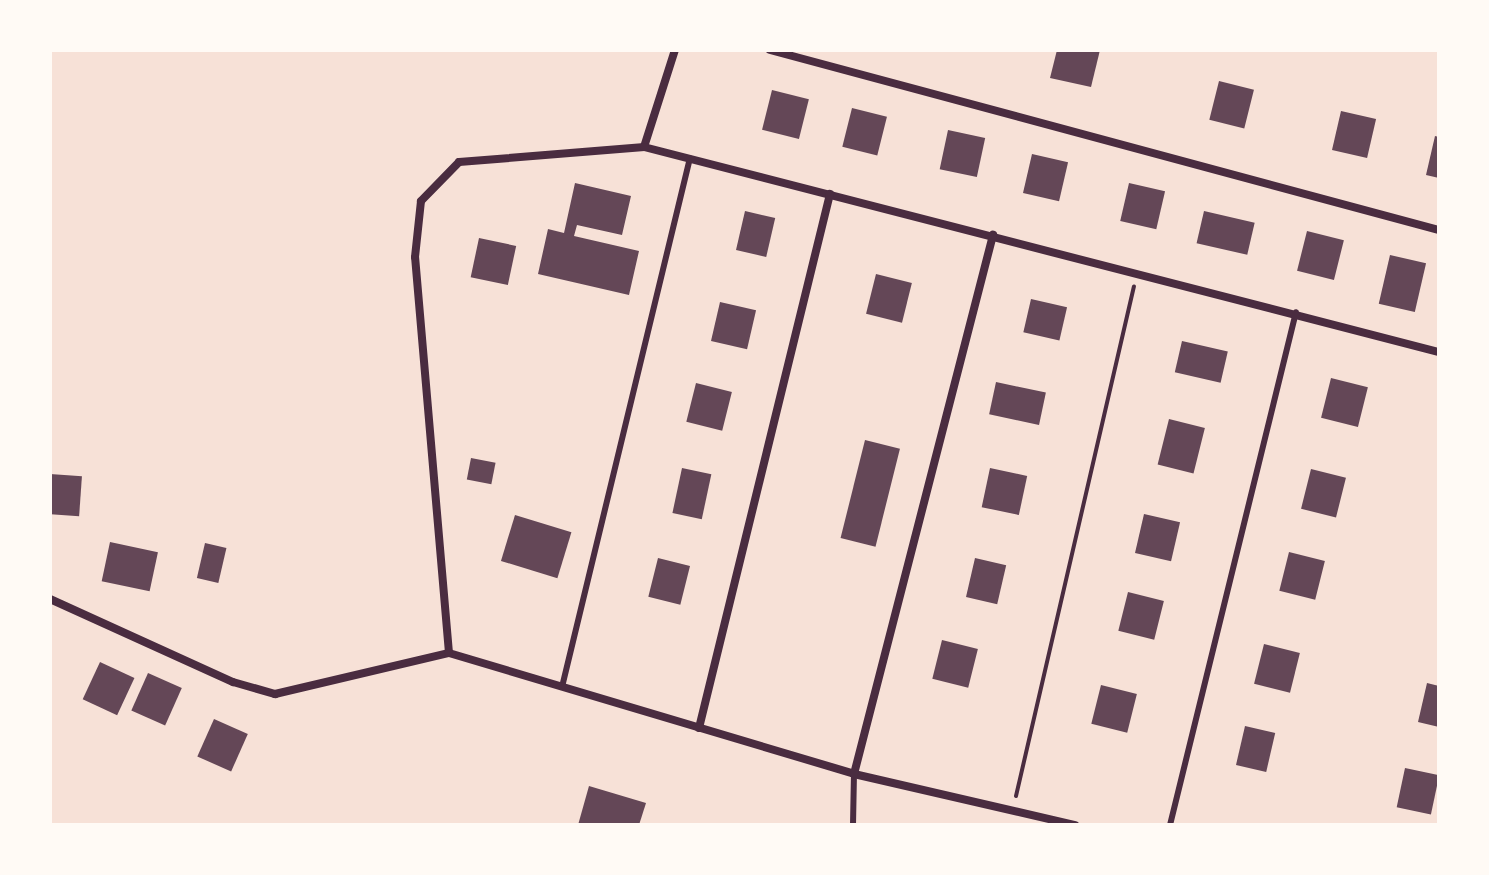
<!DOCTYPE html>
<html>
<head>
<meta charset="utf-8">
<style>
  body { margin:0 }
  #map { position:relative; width:1489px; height:875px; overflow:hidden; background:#f7e1d7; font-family:"Work Sans",sans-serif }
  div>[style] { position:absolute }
  .building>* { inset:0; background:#644757; transform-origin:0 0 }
  .path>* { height:4px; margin:-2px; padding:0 2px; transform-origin:2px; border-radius:2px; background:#4a2c40 }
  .service>* { height:6px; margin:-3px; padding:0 3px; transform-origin:3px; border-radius:3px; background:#4a2c40 }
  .minor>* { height:8px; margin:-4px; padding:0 4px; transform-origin:4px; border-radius:4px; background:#4a2c40 }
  span { translate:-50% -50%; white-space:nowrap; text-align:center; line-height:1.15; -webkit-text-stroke:6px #fffaf5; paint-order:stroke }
  .frame { position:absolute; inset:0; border:52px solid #fffaf5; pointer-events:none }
</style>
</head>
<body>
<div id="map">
  <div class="building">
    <div style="clip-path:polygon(1057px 50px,1100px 50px,1091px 87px,1050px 78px)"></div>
    <div style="left:1219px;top:81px;width:36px;height:40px;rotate:14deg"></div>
    <div style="left:772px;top:90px;width:38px;height:41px;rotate:14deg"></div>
    <div style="left:852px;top:108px;width:36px;height:40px;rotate:14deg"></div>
    <div style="left:1341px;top:111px;width:36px;height:40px;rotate:13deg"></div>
    <div style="left:948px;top:130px;width:38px;height:40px;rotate:12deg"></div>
    <div style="clip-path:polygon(1435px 136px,1439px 137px,1439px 178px,1426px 175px)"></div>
    <div style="left:1032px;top:154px;width:37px;height:40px;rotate:13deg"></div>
    <div style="clip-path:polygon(575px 183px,631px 196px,622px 235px,577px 225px,574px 236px,639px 251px,629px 295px,538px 274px,548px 229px,564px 233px)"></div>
    <div style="left:1129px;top:183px;width:37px;height:39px;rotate:13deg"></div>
    <div style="left:745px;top:211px;width:31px;height:40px;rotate:13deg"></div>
    <div style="left:1204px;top:211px;width:52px;height:33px;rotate:13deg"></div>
    <div style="left:1307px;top:231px;width:38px;height:41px;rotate:14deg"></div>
    <div style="left:479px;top:238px;width:38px;height:40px;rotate:12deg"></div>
    <div style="left:1390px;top:255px;width:37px;height:50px;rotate:13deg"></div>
    <div style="left:876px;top:274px;width:37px;height:41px;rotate:14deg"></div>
    <div style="left:1031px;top:299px;width:37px;height:34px;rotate:13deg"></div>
    <div style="left:720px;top:302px;width:37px;height:40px;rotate:13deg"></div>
    <div style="left:1182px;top:341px;width:47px;height:32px;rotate:13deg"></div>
    <div style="left:1331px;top:378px;width:38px;height:41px;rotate:14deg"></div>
    <div style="left:996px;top:382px;width:51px;height:33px;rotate:12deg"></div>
    <div style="left:696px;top:383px;width:37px;height:40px;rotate:14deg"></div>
    <div style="left:1169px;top:419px;width:37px;height:47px;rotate:14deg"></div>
    <div style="left:865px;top:440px;width:36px;height:101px;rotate:14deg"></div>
    <div style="left:471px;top:458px;width:25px;height:22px;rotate:11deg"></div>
    <div style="left:682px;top:468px;width:30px;height:46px;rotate:12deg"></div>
    <div style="left:990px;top:468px;width:38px;height:40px;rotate:12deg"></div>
    <div style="left:1311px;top:469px;width:36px;height:41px;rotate:14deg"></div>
    <div style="left:50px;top:474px;width:32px;height:40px;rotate:4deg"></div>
    <div style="left:1144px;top:514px;width:37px;height:40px;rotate:13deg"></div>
    <div style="left:515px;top:515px;width:59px;height:48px;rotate:17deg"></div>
    <div style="left:110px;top:542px;width:49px;height:40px;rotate:12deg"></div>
    <div style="left:205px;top:543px;width:22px;height:36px;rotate:13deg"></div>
    <div style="left:1289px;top:552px;width:37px;height:40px;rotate:14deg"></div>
    <div style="left:658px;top:558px;width:33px;height:40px;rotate:14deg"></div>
    <div style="left:975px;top:558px;width:32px;height:40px;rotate:13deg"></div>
    <div style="left:1128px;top:592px;width:37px;height:40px;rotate:14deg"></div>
    <div style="left:942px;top:640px;width:37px;height:40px;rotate:14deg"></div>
    <div style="left:1264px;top:644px;width:37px;height:41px;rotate:14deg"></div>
    <div style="left:100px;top:662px;width:38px;height:41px;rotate:25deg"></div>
    <div style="left:148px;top:673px;width:37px;height:41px;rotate:24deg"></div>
    <div style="clip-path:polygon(1427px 683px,1439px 686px,1439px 727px,1418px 722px)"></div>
    <div style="left:1101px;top:685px;width:37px;height:40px;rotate:14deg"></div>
    <div style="left:214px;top:719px;width:37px;height:41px;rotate:24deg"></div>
    <div style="left:1245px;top:726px;width:31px;height:40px;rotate:13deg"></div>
    <div style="left:1405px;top:768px;width:35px;height:40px;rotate:12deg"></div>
    <div style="clip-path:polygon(589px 786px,646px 803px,639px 825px,578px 825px)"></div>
  </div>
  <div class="path">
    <div style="left:1016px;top:796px;width:523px;rotate:-76.97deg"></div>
  </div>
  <div class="service">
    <div style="left:562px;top:687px;width:544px;rotate:-76.4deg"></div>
    <div style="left:853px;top:825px;width:51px;rotate:-88.9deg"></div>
    <div style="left:1170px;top:825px;width:528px;rotate:-76.2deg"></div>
  </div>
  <div class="minor">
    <div style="left:770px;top:50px;width:693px;rotate:15.06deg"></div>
    <div style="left:644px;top:147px;width:102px;rotate:-72.3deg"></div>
    <div style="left:50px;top:599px;width:201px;rotate:24.4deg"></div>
    <div style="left:233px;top:682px;width:44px;rotate:15.9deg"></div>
    <div style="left:275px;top:694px;width:179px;rotate:-13.3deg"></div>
    <div style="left:449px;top:653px;width:423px;rotate:16.6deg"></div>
    <div style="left:854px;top:774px;width:227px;rotate:13deg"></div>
    <div style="left:449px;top:653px;width:397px;rotate:-94.9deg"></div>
    <div style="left:415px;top:257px;width:56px;rotate:-83.9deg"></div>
    <div style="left:421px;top:201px;width:54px;rotate:-45.7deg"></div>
    <div style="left:459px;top:162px;width:186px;rotate:-4.6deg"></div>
    <div style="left:644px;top:147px;width:821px;rotate:14.46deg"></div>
    <div style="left:699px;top:728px;width:550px;rotate:-76.22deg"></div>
    <div style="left:854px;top:774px;width:557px;rotate:-75.54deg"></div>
  </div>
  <div class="frame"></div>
</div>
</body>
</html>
